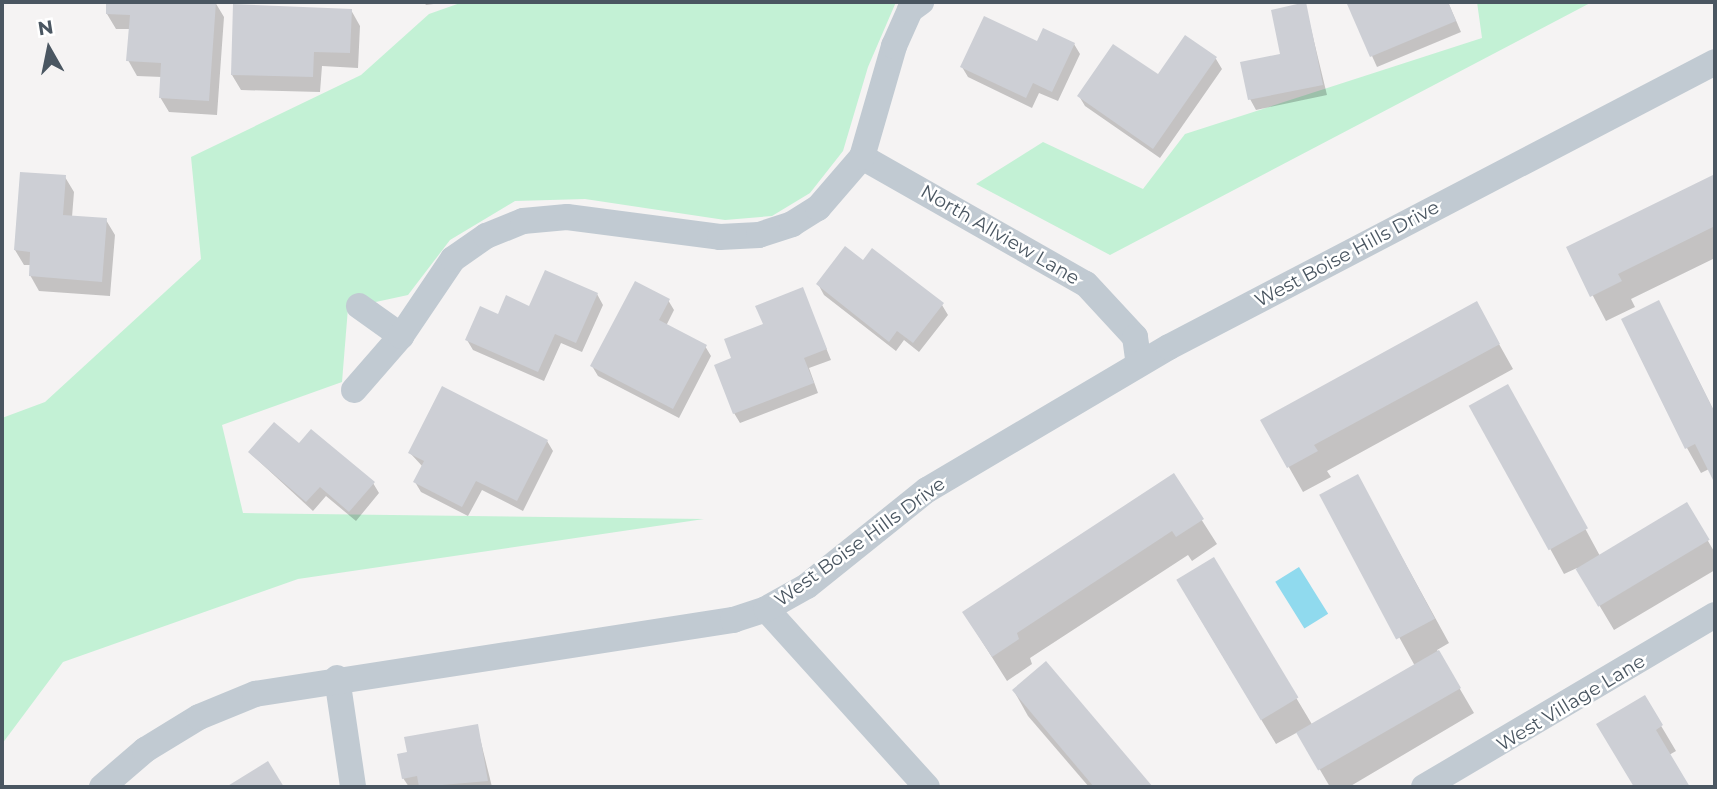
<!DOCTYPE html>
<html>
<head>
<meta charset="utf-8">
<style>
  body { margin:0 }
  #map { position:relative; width:1717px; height:789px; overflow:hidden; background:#f5f3f3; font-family:Montserrat,sans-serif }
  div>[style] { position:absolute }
  .green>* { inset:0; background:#c3f1d5 }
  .water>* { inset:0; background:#90daee; transform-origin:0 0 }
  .shadow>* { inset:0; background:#0003 }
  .building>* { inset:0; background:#cdcfd5; transform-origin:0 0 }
  .street>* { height:26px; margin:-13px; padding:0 13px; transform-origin:13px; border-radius:13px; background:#c1cad2 }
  span { translate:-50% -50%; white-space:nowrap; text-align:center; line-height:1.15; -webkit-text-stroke:5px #fff; paint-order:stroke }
  .street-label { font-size:19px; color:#4a5661 }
  .frame { position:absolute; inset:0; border:4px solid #4a5661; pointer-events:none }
  .north { position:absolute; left:14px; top:14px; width:70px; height:70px; -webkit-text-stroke:5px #fff; paint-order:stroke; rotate:351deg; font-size:19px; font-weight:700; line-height:28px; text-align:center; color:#4a5661 }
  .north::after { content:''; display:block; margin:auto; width:24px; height:32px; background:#4a5661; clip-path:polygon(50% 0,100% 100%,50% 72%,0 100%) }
</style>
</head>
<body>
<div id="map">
  <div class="green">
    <div style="clip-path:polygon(463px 2px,896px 2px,868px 67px,843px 151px,810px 193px,772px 216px,725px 220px,585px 199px,515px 201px,450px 240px,408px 295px,348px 308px,342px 382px,222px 425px,243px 513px,704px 519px,298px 579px,63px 662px,2px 744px,2px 418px,45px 402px,201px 259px,191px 157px,361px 75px,429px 14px)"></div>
    <div style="clip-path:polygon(1477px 2px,1592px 2px,1110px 255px,976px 184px,1043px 142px,1143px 189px,1185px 134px,1482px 38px)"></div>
  </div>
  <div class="water">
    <div style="left:1299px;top:567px;width:55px;height:28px;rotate:58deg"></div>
  </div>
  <div class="shadow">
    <div style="clip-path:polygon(108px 2px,215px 2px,224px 17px,217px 115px,169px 112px,160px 97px,162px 77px,137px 76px,128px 60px,130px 29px,116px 29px,107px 14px)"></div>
    <div style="clip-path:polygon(424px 2px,449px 2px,426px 5px)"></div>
    <div style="clip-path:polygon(1356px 2px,1448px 2px,1461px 32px,1377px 67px,1349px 5px)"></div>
    <div style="clip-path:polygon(1305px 4px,1327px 95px,1256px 110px,1250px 99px,1282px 55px)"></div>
    <div style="clip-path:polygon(351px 10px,360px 26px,358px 68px,322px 66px,320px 92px,241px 90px,232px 75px)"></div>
    <div style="clip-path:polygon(1186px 38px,1216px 59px,1222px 69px,1160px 158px,1085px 106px,1079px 96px,1159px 77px)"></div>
    <div style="clip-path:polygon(1038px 43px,1074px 44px,1080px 54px,1058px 101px,1039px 93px,1032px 108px,968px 77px,962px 67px)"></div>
    <div style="clip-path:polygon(1715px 176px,1715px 258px,1631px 299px,1635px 307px,1606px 321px,1568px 248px)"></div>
    <div style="clip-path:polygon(65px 177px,74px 192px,72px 217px,106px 220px,115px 235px,110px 296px,39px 291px,30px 275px,31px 265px,24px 265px,15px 250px)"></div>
    <div style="clip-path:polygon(863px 262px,942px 305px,948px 315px,919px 352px,904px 340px,896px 351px,824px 295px,818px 284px)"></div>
    <div style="clip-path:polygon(802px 289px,831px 360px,809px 368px,818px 393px,740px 423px,734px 413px,734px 359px)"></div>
    <div style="clip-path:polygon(597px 294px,603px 305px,582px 352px,561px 343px,544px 381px,473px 350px,467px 340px,499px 316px)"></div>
    <div style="clip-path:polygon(668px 300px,674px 310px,666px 326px,705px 346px,711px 356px,679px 418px,598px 376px,592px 366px)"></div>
    <div style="clip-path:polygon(1659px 302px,1715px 413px,1715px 480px,1709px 469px,1701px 473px,1687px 448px,1623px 320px)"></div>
    <div style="clip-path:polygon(1490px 328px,1513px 369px,1327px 471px,1331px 477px,1303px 492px,1262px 420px)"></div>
    <div style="clip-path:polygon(1472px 407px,1522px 412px,1600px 556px,1687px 505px,1715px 553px,1715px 570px,1614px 630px,1577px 568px,1564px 574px)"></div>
    <div style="clip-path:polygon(547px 441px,553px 451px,523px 511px,482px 490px,468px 516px,421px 492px,415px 482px,423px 467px,410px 453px)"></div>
    <div style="clip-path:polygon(299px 445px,373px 483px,379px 493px,356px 521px,326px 496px,313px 511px,250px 453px)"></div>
    <div style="clip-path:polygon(1173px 475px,1217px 544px,1192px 561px,1188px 555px,1030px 658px,1032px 664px,1007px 681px,964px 613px)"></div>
    <div style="clip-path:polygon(1321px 495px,1371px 501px,1449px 643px,1437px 650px,1474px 713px,1349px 787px,1330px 787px,1298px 732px,1276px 744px,1192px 605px,1213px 559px,1313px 726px,1415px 666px)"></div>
    <div style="clip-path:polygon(1046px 664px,1151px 787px,1089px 787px,1028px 716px,1014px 691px)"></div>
    <div style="clip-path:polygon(1644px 697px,1676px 751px,1669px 755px,1688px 787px,1636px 787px,1599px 725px)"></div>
    <div style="clip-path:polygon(477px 726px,492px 787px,409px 787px,403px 778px)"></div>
  </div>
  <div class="building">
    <div style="clip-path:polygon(106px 2px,216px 2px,209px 101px,159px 98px,161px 63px,126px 61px,130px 15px,106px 14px)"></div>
    <div style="clip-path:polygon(1306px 2px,1323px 85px,1248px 100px,1240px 62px,1280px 54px,1271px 10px)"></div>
    <div style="clip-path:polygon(1351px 2px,1448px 2px,1456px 21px,1370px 57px,1347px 4px)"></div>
    <div style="clip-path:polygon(233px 4px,352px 9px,350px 53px,314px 52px,313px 77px,231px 75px)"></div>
    <div style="clip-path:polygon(984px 16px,1037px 41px,1043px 28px,1075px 43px,1052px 92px,1033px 83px,1026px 98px,960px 67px)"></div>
    <div style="clip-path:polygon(1185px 35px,1217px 57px,1153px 149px,1077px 96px,1113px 44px,1158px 74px)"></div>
    <div style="clip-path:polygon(20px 172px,66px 175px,63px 215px,107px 218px,102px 282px,29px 276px,30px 252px,14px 250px)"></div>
    <div style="clip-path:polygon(1715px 174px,1715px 226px,1618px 274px,1622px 281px,1590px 297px,1566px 247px)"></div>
    <div style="clip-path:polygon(845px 246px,863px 260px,872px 248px,944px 303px,913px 343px,897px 331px,889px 342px,816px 284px)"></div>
    <div style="clip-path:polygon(545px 270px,598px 293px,576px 343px,555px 334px,538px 372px,465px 340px,480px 306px,498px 314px,506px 295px,529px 306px)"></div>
    <div style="clip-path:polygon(635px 281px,670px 299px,659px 320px,707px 345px,673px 409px,590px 366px)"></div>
    <div style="clip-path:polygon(803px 287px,827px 349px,804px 358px,814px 383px,733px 414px,714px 365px,731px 358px,724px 339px,763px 324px,755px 306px)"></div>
    <div style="clip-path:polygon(1659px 300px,1715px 413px,1715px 484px,1695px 444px,1685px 449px,1621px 319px)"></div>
    <div style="clip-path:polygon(1477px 301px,1500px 344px,1314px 445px,1318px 451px,1287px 468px,1260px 420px)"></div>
    <div style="left:1508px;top:384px;width:165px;height:45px;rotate:61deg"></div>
    <div style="clip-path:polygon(442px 386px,548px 440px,517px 501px,476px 481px,462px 507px,413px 482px,424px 461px,408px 453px)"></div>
    <div style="clip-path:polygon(274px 422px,299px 443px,311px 429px,375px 482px,349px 512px,320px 487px,306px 502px,248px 452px)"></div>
    <div style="clip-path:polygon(1174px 473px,1204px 519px,1176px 537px,1172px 531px,1017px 633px,1019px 639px,992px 657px,962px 612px)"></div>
    <div style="left:1358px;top:474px;width:164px;height:44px;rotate:62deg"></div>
    <div style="left:1687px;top:502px;width:44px;height:130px;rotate:59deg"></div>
    <div style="left:1214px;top:557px;width:164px;height:44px;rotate:59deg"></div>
    <div style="left:1439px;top:650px;width:44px;height:165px;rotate:60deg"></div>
    <div style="clip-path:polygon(1046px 661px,1153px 787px,1094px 787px,1012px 690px)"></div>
    <div style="clip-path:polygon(1645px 695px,1663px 725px,1656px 730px,1690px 787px,1634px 787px,1596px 724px)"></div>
    <div style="clip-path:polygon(478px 724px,488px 781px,419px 787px,417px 776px,402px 779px,397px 754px,407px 752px,404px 737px)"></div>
    <div style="clip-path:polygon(268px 761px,284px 787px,226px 787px)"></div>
  </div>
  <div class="street">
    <div style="left:862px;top:157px;width:257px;rotate:29.6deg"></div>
    <div style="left:1086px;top:284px;width:72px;rotate:47.2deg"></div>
    <div style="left:1135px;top:337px;width:27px;rotate:82deg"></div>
    <div style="left:359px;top:306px;width:52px;rotate:35.5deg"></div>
    <div style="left:354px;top:390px;width:72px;rotate:-49deg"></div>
    <div style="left:401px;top:336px;width:93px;rotate:-56deg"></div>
    <div style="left:453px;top:259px;width:40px;rotate:-34.9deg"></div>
    <div style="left:486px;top:236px;width:40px;rotate:-22deg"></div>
    <div style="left:523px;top:221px;width:44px;rotate:-5.2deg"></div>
    <div style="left:567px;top:217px;width:154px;rotate:7.4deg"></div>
    <div style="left:720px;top:237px;width:39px;rotate:-3deg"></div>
    <div style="left:759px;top:235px;width:35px;rotate:-18deg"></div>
    <div style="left:792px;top:224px;width:31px;rotate:-32deg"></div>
    <div style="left:818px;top:208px;width:67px;rotate:-49.2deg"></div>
    <div style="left:862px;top:157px;width:116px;rotate:-73.9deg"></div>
    <div style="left:894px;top:46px;width:39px;rotate:-66deg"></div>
    <div style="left:910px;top:10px;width:14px;rotate:-36deg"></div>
    <div style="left:766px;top:609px;width:240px;rotate:47.9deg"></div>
    <div style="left:337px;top:678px;width:110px;rotate:81.6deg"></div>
    <div style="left:102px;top:787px;width:57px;rotate:-40.7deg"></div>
    <div style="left:145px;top:750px;width:63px;rotate:-31.4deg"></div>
    <div style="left:199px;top:717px;width:61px;rotate:-22.3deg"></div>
    <div style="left:255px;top:694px;width:484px;rotate:-8.8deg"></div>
    <div style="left:733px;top:620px;width:35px;rotate:-18deg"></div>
    <div style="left:766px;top:609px;width:47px;rotate:-29.3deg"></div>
    <div style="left:807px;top:586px;width:154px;rotate:-38.7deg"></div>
    <div style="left:927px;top:490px;width:281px;rotate:-30.6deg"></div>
    <div style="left:1169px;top:347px;width:616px;rotate:-27.56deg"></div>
    <div style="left:1424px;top:787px;width:338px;rotate:-30.6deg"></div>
  </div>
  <div class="street-label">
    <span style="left:1000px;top:235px;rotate:30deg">North Allview Lane</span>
    <span style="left:1347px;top:254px;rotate:-28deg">West Boise Hills Drive</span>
    <span style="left:860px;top:542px;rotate:-36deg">West Boise Hills Drive</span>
    <span style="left:1571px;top:703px;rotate:-31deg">West Village Lane</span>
  </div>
  <div class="frame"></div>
  <div class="north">N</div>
</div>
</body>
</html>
